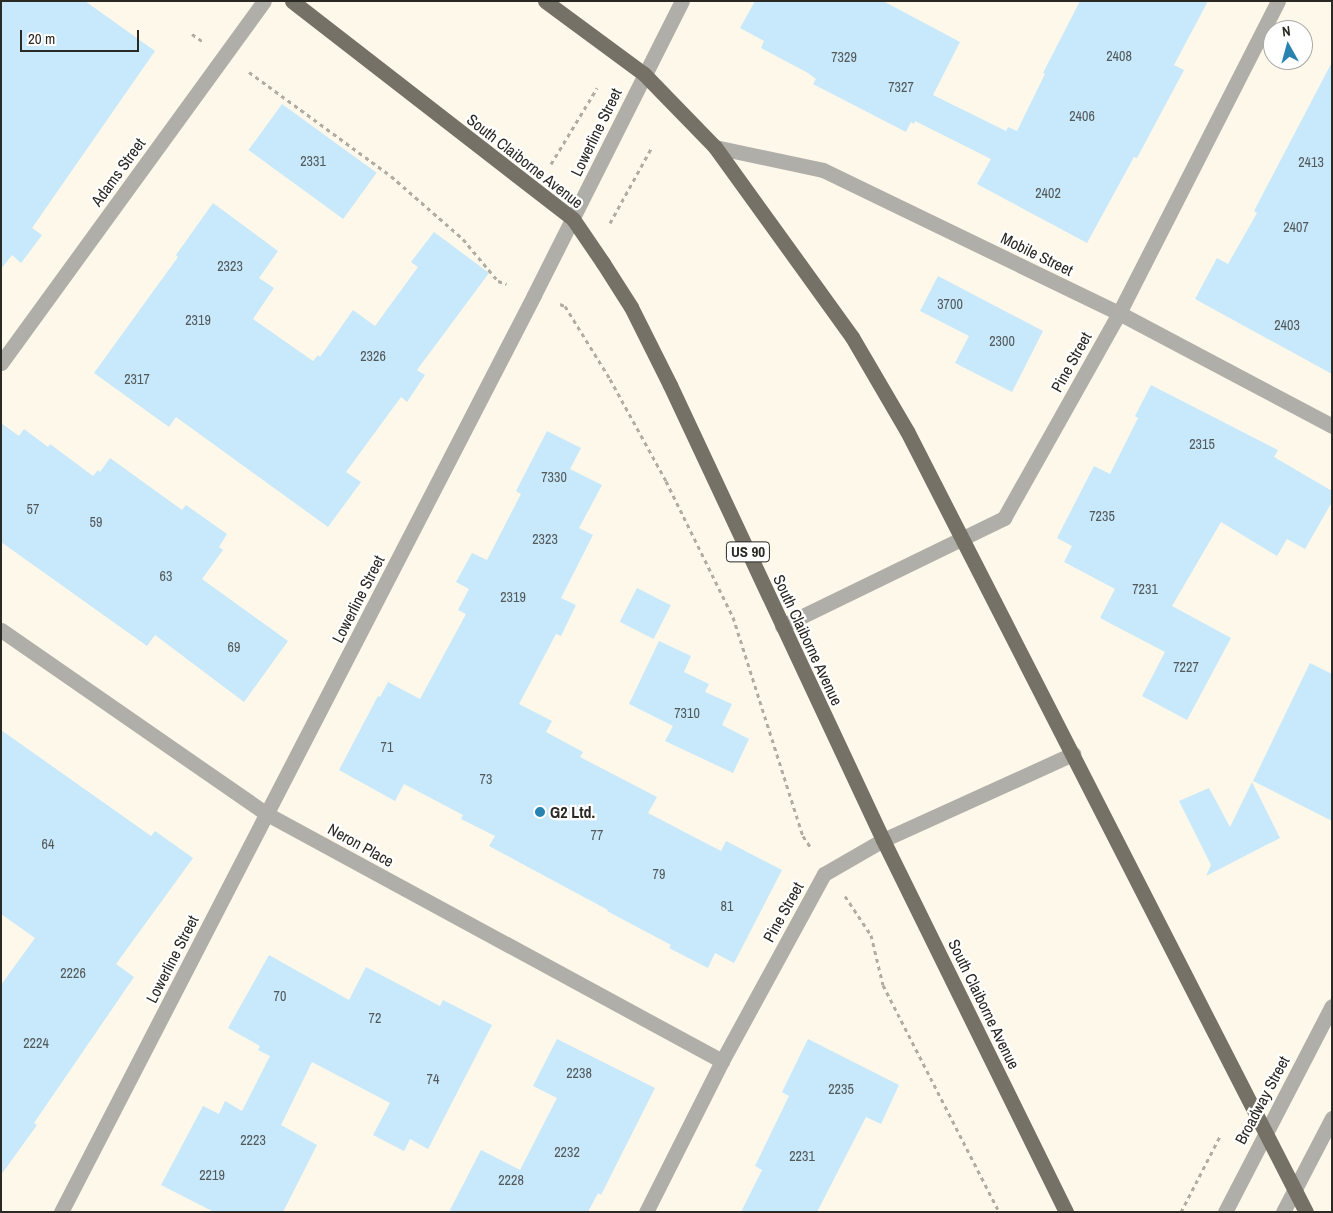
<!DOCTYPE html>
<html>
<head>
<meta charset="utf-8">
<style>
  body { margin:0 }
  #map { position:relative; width:1333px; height:1213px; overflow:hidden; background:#fdf8e9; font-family:"Archivo Narrow",sans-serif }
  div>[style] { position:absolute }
  .building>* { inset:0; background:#c8e8fc; transform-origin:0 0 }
  .path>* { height:3px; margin-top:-1.5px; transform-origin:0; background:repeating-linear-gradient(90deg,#b0aca1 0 4px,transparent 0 8px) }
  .minor>* { height:15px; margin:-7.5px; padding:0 7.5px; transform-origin:7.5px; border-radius:7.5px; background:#b0aea8 }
  .major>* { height:15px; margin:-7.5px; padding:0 7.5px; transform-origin:7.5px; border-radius:7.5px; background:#757166 }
  .dots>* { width:14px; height:14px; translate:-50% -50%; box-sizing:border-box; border:2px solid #fff; border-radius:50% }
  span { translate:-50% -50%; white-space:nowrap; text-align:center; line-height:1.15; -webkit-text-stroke:4.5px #fff; paint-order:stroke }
  .number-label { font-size:14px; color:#525959 }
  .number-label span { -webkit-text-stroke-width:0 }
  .shield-label span { padding:1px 4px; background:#fff; border:1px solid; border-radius:4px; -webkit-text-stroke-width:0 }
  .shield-label { font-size:15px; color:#2a2923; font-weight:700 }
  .street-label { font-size:16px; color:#2a2923 }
  .poi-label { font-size:16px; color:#2a2923; font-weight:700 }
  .left { translate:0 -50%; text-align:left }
  .frame { position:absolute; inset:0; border:2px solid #2a2923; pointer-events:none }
  .north { position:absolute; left:1263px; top:20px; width:50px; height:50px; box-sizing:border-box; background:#fff; border:1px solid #aaa9a7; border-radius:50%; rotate:353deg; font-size:14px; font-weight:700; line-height:20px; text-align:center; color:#2a2923 }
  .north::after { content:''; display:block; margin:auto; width:18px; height:22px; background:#2883b1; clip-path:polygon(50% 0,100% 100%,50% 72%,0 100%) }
  .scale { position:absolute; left:20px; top:30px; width:119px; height:22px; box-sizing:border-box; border:2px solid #2a2923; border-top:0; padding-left:6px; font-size:15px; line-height:18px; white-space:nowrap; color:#2a2923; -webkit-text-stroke:4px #fff; paint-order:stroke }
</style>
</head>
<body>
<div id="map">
  <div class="building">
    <div style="clip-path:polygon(1px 1px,85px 1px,155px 51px,32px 228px,42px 235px,21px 263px,12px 255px,1px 269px)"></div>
    <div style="clip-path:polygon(755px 1px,883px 1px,960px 42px,933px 95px,1006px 131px,1008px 127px,1017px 131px,1045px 74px,1043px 73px,1080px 1px,1208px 1px,1174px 65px,1184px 70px,1137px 158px,1134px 157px,1087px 243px,977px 184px,991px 159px,915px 121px,914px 124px,911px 122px,906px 132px,813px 84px,816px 79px,808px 73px,761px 48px,764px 41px,740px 28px)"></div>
    <div style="clip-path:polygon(1332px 62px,1332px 374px,1195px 299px,1217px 258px,1228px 264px,1257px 213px,1254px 211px)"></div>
    <div style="left:282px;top:104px;width:117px;height:57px;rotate:36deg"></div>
    <div style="clip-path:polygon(213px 203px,278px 251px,259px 278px,274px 288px,253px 319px,313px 361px,318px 355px,320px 357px,353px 310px,375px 326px,418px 267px,411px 262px,434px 232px,489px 273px,417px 370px,425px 375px,407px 402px,401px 397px,346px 472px,361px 482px,328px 527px,176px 417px,169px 427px,94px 373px,178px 257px,176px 255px)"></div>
    <div style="clip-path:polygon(938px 276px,1043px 331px,1012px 392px,955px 363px,969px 336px,920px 311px)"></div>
    <div style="clip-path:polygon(1151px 385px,1278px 450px,1274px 457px,1332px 491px,1332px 502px,1305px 549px,1287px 539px,1277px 556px,1221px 522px,1172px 606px,1231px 638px,1187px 720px,1142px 696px,1165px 652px,1100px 618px,1115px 589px,1064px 562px,1072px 546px,1057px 538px,1094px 466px,1110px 474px,1138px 418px,1135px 416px)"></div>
    <div style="clip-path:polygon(1px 423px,19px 436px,24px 429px,48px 447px,50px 444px,93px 476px,98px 470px,100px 472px,110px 458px,182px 510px,186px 505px,227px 534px,219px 547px,223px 550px,202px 579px,288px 641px,244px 702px,155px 635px,147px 646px,1px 542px)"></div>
    <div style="clip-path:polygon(547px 431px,581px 448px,570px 469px,602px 485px,579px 528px,593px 535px,561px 598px,576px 605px,561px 636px,556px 634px,519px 704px,552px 721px,546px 732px,583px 752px,580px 757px,657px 797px,648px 813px,721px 851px,726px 841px,782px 870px,734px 963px,715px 953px,708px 968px,669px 948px,671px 945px,607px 911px,608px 910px,489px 846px,495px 836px,461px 819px,463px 815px,404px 784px,395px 801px,339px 770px,378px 696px,380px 697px,388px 682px,420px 699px,466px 614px,458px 610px,469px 589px,456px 582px,472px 553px,487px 560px,521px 494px,516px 491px)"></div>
    <div style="left:637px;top:588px;width:38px;height:38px;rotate:27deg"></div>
    <div style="clip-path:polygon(659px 641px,691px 656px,684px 672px,709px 684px,705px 692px,732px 704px,722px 725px,749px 739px,733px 773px,665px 741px,673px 726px,629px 704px)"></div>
    <div style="clip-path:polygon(1310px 663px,1332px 674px,1332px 821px,1253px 781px)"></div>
    <div style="clip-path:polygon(1px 730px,151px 836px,155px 831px,193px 858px,116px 964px,134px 977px,34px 1123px,37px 1125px,1px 1175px,1px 985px,35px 938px,1px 914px)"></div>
    <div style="clip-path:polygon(1252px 782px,1280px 838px,1206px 876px,1211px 865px,1179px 801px,1209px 788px,1230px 827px)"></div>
    <div style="clip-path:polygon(269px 955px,349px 1000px,366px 967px,440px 1006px,443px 1000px,492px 1025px,428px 1149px,410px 1139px,404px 1151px,373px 1135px,390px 1103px,312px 1062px,281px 1125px,317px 1145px,283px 1212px,214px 1212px,161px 1185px,203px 1106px,219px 1114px,225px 1101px,242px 1111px,270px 1056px,258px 1050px,260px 1046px,228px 1028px)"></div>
    <div style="clip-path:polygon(557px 1039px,655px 1088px,601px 1195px,598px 1193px,588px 1212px,449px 1212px,481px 1150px,520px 1170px,557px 1098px,533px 1086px)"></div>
    <div style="clip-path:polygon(808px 1039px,899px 1085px,881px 1124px,866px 1117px,817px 1212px,741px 1212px,762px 1170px,755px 1166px,789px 1096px,782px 1092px)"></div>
  </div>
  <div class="path">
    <div style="left:192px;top:34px;width:12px;rotate:35deg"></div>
    <div style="left:249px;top:72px;width:176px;rotate:36.2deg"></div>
    <div style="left:391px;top:176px;width:96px;rotate:41.2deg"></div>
    <div style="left:463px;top:239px;width:55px;rotate:50.2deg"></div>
    <div style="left:498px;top:281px;width:9px;rotate:18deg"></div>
    <div style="left:551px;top:164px;width:89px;rotate:-58.8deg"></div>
    <div style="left:610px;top:223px;width:87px;rotate:-61.1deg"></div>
    <div style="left:560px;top:304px;width:5px;rotate:22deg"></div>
    <div style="left:565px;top:306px;width:86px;rotate:58.3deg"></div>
    <div style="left:610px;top:379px;width:116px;rotate:61.2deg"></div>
    <div style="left:666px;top:481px;width:152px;rotate:63.8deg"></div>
    <div style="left:733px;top:617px;width:230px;rotate:72.3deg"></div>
    <div style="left:803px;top:836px;width:14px;rotate:56deg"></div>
    <div style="left:845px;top:896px;width:47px;rotate:56.3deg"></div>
    <div style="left:871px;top:935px;width:51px;rotate:76.5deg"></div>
    <div style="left:883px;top:985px;width:255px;rotate:62.9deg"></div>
    <div style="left:1181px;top:1212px;width:85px;rotate:-62.8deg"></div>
  </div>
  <div class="minor">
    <div style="left:715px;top:147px;width:110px;rotate:12deg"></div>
    <div style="left:823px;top:170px;width:329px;rotate:25.8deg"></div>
    <div style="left:1119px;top:313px;width:241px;rotate:27.9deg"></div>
    <div style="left:1px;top:363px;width:447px;rotate:-54deg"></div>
    <div style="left:782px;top:626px;width:247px;rotate:-25.9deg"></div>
    <div style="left:1004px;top:518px;width:235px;rotate:-60.7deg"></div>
    <div style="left:1119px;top:313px;width:350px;rotate:-63deg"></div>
    <div style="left:1px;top:630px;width:323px;rotate:34.7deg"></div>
    <div style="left:267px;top:814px;width:518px;rotate:28.5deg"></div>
    <div style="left:61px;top:1212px;width:1032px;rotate:-62.71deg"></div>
    <div style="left:534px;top:295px;width:329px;rotate:-63.3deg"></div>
    <div style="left:646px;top:1212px;width:169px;rotate:-63.3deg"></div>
    <div style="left:722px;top:1061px;width:213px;rotate:-61.4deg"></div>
    <div style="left:824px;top:874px;width:68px;rotate:-30deg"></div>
    <div style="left:883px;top:840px;width:209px;rotate:-24.4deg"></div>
    <div style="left:1225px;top:1212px;width:232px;rotate:-62.6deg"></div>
    <div style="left:1283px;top:1212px;width:106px;rotate:-62.5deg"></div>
  </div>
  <div class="major">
    <div style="left:292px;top:1px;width:356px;rotate:37.8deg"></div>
    <div style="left:573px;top:219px;width:53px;rotate:55.7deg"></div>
    <div style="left:603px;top:263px;width:52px;rotate:57.5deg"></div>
    <div style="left:631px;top:307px;width:87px;rotate:63.4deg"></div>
    <div style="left:670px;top:385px;width:502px;rotate:64.91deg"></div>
    <div style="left:883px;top:840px;width:415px;rotate:63.8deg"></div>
    <div style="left:545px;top:1px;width:123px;rotate:36.4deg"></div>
    <div style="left:644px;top:74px;width:102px;rotate:45.8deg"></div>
    <div style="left:715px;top:147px;width:234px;rotate:54.2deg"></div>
    <div style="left:852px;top:337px;width:109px;rotate:59.7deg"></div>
    <div style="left:907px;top:431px;width:877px;rotate:62.94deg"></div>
  </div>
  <div class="dots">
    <div style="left:540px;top:812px;background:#2883b1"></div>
  </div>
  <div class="number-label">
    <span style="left:1119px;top:56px">2408</span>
    <span style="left:844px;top:57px">7329</span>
    <span style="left:901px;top:87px">7327</span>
    <span style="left:1082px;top:116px">2406</span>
    <span style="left:313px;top:161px">2331</span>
    <span style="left:1311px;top:162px">2413</span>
    <span style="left:1048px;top:193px">2402</span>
    <span style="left:1296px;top:227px">2407</span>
    <span style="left:230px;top:266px">2323</span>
    <span style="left:950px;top:304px">3700</span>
    <span style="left:198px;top:320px">2319</span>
    <span style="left:1287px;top:325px">2403</span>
    <span style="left:1002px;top:341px">2300</span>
    <span style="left:373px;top:356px">2326</span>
    <span style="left:137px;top:379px">2317</span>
    <span style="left:1202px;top:444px">2315</span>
    <span style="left:554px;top:477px">7330</span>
    <span style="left:33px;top:509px">57</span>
    <span style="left:1102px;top:516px">7235</span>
    <span style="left:96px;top:522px">59</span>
    <span style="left:545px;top:539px">2323</span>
    <span style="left:166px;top:576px">63</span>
    <span style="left:1145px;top:589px">7231</span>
    <span style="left:513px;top:597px">2319</span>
    <span style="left:234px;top:647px">69</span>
    <span style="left:1186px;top:667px">7227</span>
    <span style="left:687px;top:713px">7310</span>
    <span style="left:387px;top:747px">71</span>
    <span style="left:486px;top:779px">73</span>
    <span style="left:597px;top:835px">77</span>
    <span style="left:48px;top:844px">64</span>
    <span style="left:659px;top:874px">79</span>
    <span style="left:727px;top:906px">81</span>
    <span style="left:73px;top:973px">2226</span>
    <span style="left:280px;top:996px">70</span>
    <span style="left:375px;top:1018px">72</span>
    <span style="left:36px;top:1043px">2224</span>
    <span style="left:579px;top:1073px">2238</span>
    <span style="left:433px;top:1079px">74</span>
    <span style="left:841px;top:1089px">2235</span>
    <span style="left:253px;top:1140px">2223</span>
    <span style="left:567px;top:1152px">2232</span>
    <span style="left:802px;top:1156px">2231</span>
    <span style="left:212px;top:1175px">2219</span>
    <span style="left:511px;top:1180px">2228</span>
  </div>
  <div class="shield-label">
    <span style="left:748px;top:552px">US 90</span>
  </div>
  <div class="street-label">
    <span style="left:596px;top:132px;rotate:-64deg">Lowerline Street</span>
    <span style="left:525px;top:161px;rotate:38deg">South Claiborne Avenue</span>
    <span style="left:118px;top:172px;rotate:-54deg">Adams Street</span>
    <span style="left:1037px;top:254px;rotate:26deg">Mobile Street</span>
    <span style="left:1071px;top:362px;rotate:-61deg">Pine Street</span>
    <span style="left:358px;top:599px;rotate:-63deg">Lowerline Street</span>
    <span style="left:808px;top:640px;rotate:65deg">South Claiborne Avenue</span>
    <span style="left:361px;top:845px;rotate:29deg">Neron Place</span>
    <span style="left:783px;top:912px;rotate:-61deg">Pine Street</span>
    <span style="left:172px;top:959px;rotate:-63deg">Lowerline Street</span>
    <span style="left:984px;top:1004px;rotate:64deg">South Claiborne Avenue</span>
    <span style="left:1262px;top:1100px;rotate:-62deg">Broadway Street</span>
  </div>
  <div class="poi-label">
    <span class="left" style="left:550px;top:812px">G2 Ltd.</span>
  </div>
  <div class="frame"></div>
  <div class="north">N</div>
  <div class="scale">20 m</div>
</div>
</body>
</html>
